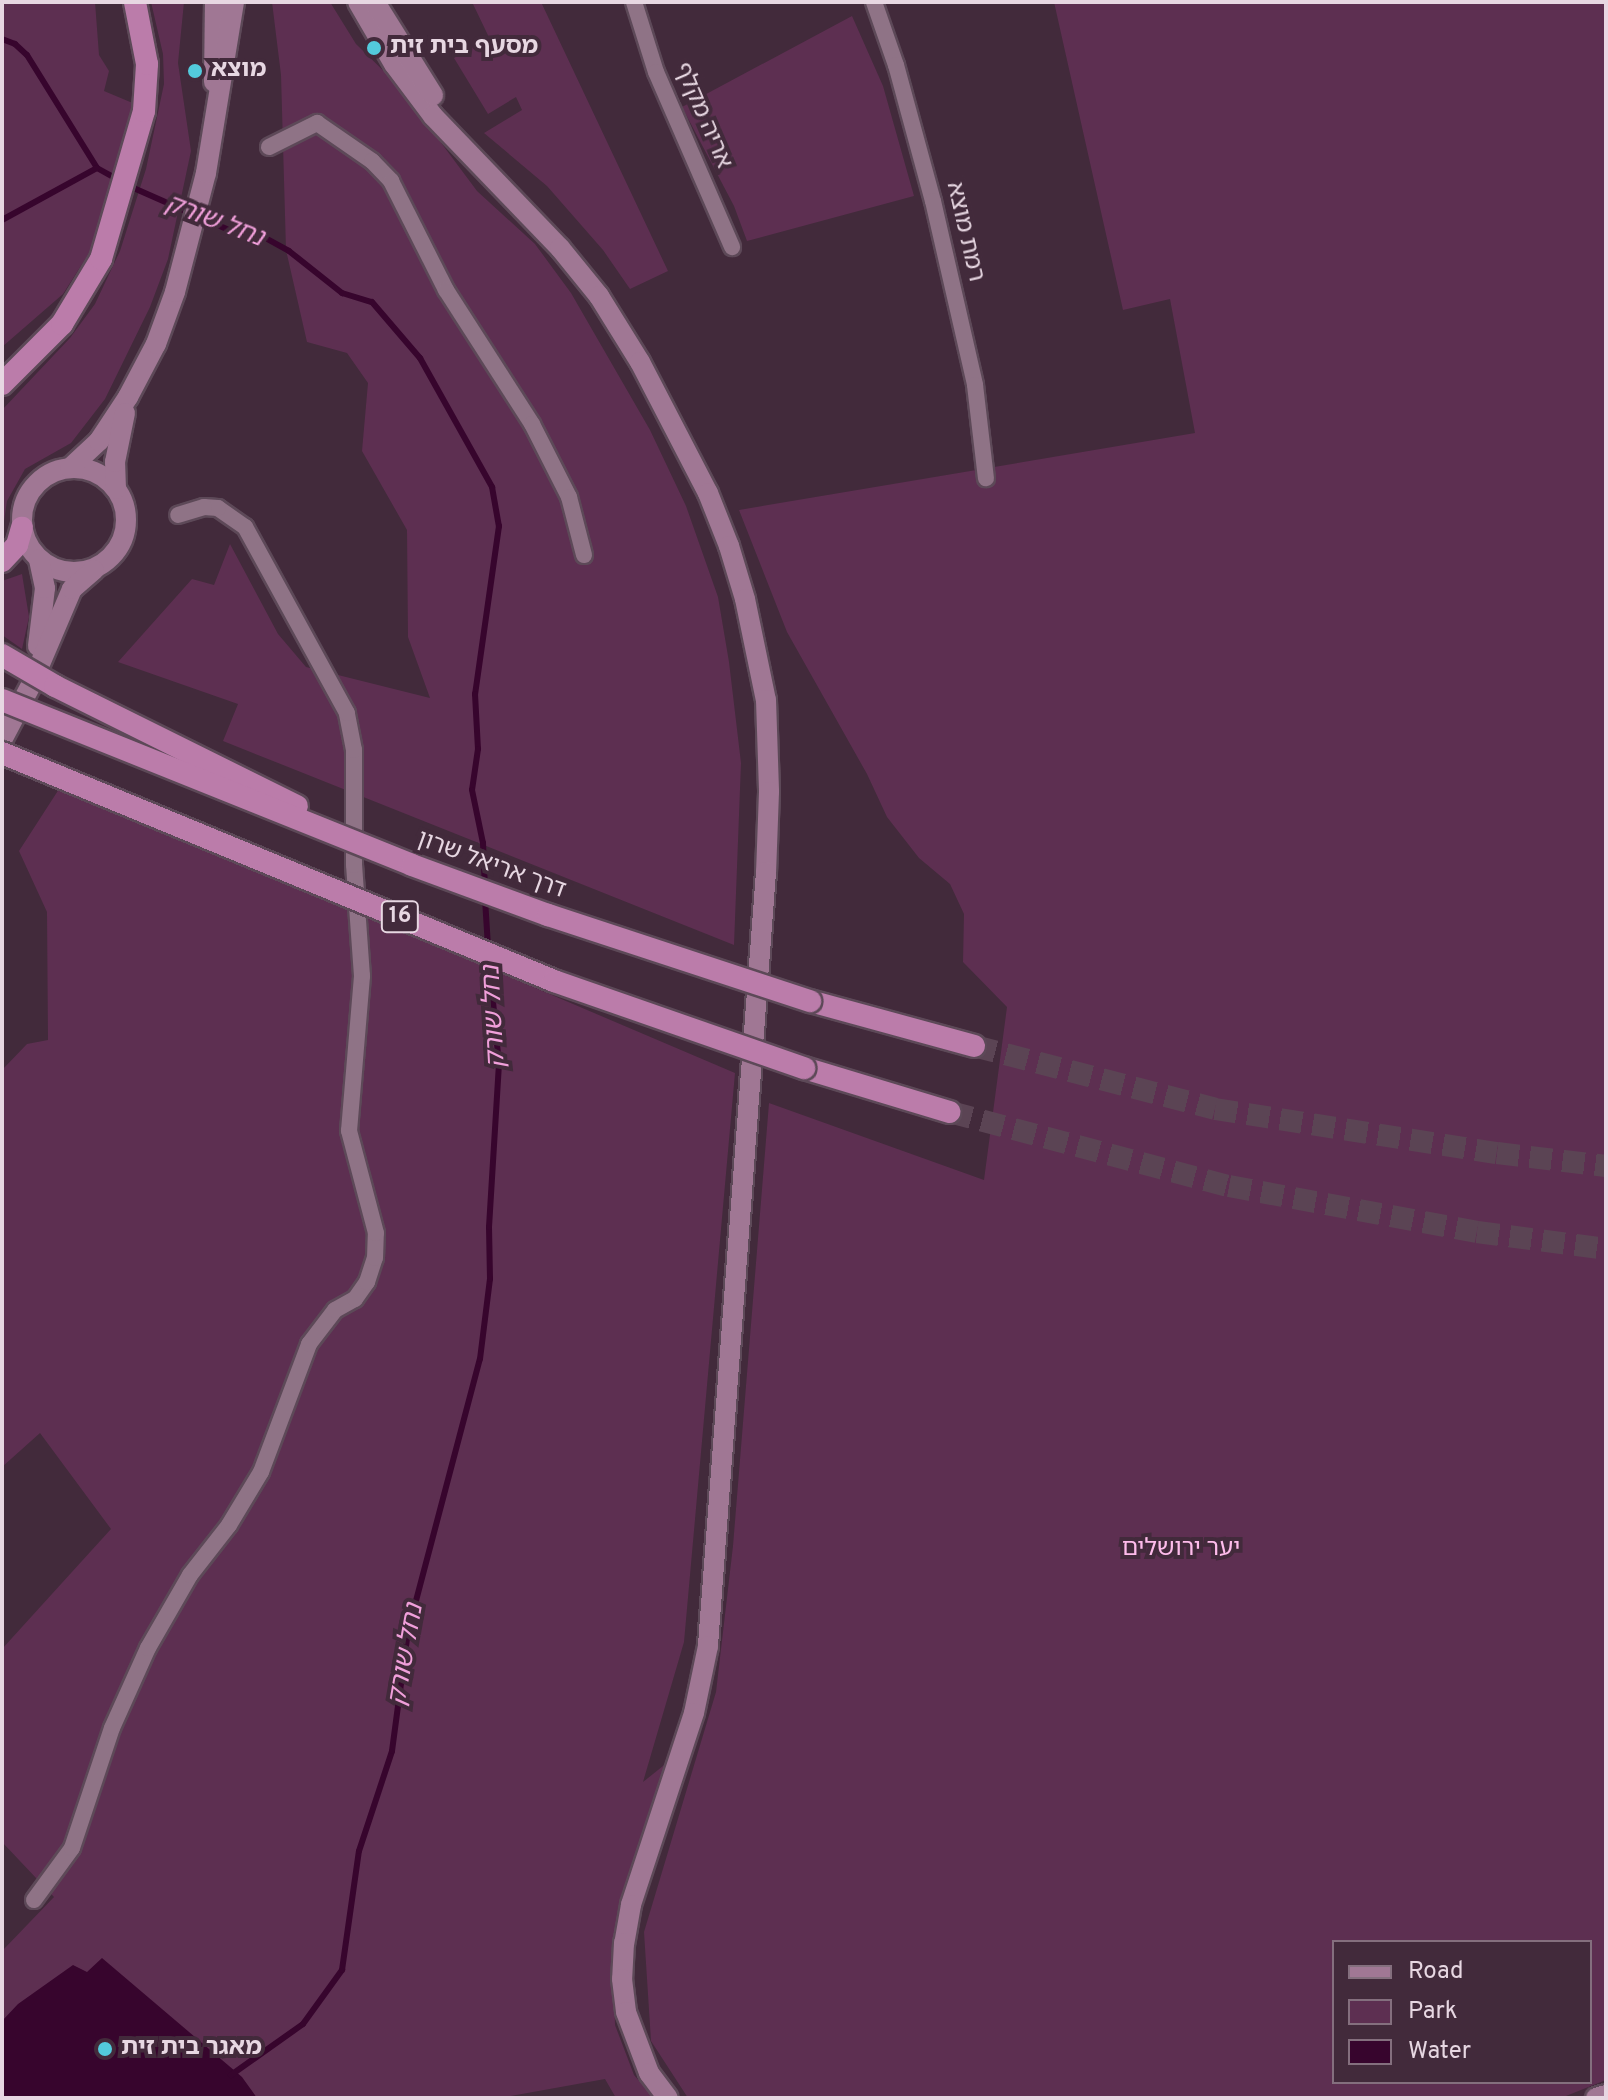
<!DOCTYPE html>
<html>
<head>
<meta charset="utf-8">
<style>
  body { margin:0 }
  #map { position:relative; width:1608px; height:2100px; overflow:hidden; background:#422a3b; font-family:Overpass,"Noto Sans Hebrew",sans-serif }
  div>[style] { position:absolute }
  .green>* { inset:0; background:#5d2f51 }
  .water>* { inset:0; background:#37052d }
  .stream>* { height:6px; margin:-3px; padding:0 3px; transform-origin:3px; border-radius:3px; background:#37052d }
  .trunk-tunnel>* { height:22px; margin-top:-11px; transform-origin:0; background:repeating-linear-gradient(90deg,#5b4454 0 22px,transparent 0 33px) }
  .roads { filter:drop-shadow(2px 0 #5d4958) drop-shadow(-2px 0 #5d4958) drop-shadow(0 2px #5d4958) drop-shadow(0 -2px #5d4958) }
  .minor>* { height:16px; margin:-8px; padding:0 8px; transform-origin:8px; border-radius:8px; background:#8f7386 }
  .secondary>* { height:20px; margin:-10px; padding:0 10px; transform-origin:10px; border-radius:10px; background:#a07794 }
  .secondary>.ring { margin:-10px; padding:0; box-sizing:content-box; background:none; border:20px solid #a07794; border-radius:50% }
  .trunk>* { height:22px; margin:-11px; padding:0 11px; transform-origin:11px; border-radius:11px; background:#bb7caa }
  .bridges { filter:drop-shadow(2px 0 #5d4958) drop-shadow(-2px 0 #5d4958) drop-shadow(0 2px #5d4958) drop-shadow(0 -2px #5d4958) }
  .trunk-bridge>* { height:22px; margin:-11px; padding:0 11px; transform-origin:11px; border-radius:11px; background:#bb7caa }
  .dots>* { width:22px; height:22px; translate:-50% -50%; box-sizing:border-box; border:4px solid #422a3b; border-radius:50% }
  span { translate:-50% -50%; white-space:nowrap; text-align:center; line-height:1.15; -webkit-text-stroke:8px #422a3b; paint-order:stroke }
  .shield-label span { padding:2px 6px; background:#422a3b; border:2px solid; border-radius:6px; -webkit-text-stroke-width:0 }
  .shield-label { font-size:22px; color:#e7d7e2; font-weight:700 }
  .poi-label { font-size:24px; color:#e7d7e2; font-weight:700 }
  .left { translate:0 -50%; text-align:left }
  .street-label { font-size:24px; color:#e7d7e2 }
  .park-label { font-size:24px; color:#febceb }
  .water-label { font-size:26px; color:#f09fda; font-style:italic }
  .frame { position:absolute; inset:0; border:4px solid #e7d7e2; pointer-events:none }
  .legend { position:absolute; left:1332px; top:1940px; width:260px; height:144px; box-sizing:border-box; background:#422a3b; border:2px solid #846f7e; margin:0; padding:10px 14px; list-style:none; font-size:24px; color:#e7d7e2 }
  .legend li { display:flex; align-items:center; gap:16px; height:40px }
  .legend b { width:40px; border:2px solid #846f7e }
</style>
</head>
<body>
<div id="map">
  <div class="green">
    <div style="clip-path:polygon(2px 2px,95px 2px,99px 55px,109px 71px,104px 91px,135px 104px,96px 242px,63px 294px,2px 347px)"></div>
    <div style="clip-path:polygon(151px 2px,184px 2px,178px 63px,191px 151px,168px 259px,150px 307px,105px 399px,71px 443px,25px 469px,7px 501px,2px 535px,2px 410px,70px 338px,95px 304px,120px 251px,146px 169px,164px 84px,163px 54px)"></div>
    <div style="clip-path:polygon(272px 2px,330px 2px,356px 44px,398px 85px,477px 191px,535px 244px,571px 293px,650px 430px,686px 506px,718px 597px,729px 662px,741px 763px,734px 945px,223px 741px,238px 704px,118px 662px,192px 579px,214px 585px,230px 544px,278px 634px,306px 667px,430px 698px,408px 637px,407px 530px,362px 451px,368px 383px,347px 353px,307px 342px,286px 250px,281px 75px)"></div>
    <div style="clip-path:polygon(472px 2px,541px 2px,668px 271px,630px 289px,603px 250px,547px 186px,484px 133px,522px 110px,516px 97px,488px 114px,454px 58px,486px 39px,497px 54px)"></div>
    <div style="clip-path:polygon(evenodd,1054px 2px,1606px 2px,1606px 2080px,1561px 2098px,688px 2098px,651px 2041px,644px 1932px,716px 1692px,733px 1546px,769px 1103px,984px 1180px,1007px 1007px,963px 962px,964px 914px,950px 884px,919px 858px,887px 817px,867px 774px,787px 632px,739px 510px,1195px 433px,1170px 299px,1123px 310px,1054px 2px,1334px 1942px,1590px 1942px,1590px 2082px,1334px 2082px,1334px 1942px)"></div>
    <div style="clip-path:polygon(852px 16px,883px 86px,914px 196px,747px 241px,734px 206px,682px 107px)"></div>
    <div style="clip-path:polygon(22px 574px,29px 617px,22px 649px,2px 635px,2px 581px)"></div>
    <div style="clip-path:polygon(61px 786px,735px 1073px,684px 1642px,643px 1782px,673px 1758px,621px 1915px,613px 1953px,615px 2025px,634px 2075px,654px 2098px,616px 2098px,605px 2079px,500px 2098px,2px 2098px,2px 1951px,54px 1897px,2px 1842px,2px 1649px,111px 1529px,40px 1433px,2px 1467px,2px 1070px,27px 1044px,48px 1040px,47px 912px,19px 851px)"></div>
  </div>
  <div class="water">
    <div style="clip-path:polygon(102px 1958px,242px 2077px,257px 2098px,2px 2098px,2px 2021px,18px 2004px,73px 1965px,87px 1972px)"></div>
  </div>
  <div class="stream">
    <div style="left:2px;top:39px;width:14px;rotate:21deg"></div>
    <div style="left:15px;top:44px;width:16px;rotate:43deg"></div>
    <div style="left:27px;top:55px;width:133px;rotate:58.2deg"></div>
    <div style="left:97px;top:168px;width:25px;rotate:29deg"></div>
    <div style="left:129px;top:186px;width:121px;rotate:23.8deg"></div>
    <div style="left:240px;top:235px;width:20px"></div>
    <div style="left:260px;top:235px;width:33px;rotate:29deg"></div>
    <div style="left:289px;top:251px;width:68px;rotate:38.4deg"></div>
    <div style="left:342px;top:293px;width:31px;rotate:17deg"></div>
    <div style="left:372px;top:302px;width:74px;rotate:49.4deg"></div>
    <div style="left:420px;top:358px;width:148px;rotate:60.8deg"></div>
    <div style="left:492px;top:487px;width:40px;rotate:80deg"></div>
    <div style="left:499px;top:526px;width:170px;rotate:98.1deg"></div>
    <div style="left:475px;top:694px;width:55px;rotate:86.9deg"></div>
    <div style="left:478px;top:749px;width:41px;rotate:98.3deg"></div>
    <div style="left:472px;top:790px;width:54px;rotate:78.3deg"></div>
    <div style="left:483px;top:843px;width:45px;rotate:87.5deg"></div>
    <div style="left:2px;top:220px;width:108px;rotate:-28.7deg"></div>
    <div style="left:485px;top:899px;width:48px;rotate:86.4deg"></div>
    <div style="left:231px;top:2075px;width:88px;rotate:-35.3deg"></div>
    <div style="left:303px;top:2024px;width:67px;rotate:-54.2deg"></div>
    <div style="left:342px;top:1970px;width:120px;rotate:-81.9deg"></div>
    <div style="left:359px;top:1851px;width:105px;rotate:-71.7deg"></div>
    <div style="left:392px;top:1751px;width:121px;rotate:-82.4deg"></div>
    <div style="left:408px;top:1631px;width:281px;rotate:-75.2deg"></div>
    <div style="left:480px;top:1359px;width:81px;rotate:-82.9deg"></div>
    <div style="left:490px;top:1279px;width:52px;rotate:-91.1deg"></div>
    <div style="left:489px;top:1227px;width:162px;rotate:-86.5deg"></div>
    <div style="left:499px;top:1065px;width:106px;rotate:-95.4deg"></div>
  </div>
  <div class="trunk-tunnel">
    <div style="left:974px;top:1046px;width:249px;rotate:14.6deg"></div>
    <div style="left:1215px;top:1109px;width:285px;rotate:8.9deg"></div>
    <div style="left:1497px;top:1153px;width:110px;rotate:6.8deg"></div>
    <div style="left:950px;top:1112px;width:289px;rotate:14.9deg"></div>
    <div style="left:1229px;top:1186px;width:252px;rotate:10.5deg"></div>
    <div style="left:1477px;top:1232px;width:130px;rotate:7.5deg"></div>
  </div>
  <div class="roads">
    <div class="minor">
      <div style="left:634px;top:2px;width:73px;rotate:72.6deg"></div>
      <div style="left:656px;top:72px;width:191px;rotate:66.5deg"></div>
      <div style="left:874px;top:2px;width:67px;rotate:70.8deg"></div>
      <div style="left:896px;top:65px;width:141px;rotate:74.8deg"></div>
      <div style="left:933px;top:201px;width:189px;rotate:77.1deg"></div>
      <div style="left:975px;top:385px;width:94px;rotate:83.3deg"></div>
      <div style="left:269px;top:147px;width:54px;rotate:-26.6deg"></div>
      <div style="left:317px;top:123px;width:67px;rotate:34.6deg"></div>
      <div style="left:372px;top:161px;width:28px;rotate:46deg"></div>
      <div style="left:391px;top:181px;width:122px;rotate:63.2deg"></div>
      <div style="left:446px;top:290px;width:159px;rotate:57.3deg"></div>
      <div style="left:532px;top:424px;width:82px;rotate:63.1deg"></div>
      <div style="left:569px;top:497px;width:60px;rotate:75.5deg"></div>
      <div style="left:34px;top:1900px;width:64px;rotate:-53.8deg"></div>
      <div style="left:72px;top:1848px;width:126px;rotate:-71.6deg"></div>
      <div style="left:112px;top:1728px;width:88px;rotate:-65.8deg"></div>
      <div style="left:148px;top:1648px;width:84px;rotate:-60.1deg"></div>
      <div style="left:190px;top:1575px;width:63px;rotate:-52deg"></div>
      <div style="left:229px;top:1525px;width:62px;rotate:-58.9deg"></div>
      <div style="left:261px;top:1472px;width:137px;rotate:-69.4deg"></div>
      <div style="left:309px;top:1344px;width:43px;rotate:-52.6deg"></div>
      <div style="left:335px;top:1310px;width:23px;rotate:-29deg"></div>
      <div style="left:355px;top:1299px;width:21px;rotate:-55deg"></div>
      <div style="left:367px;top:1282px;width:25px;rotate:-72deg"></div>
      <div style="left:375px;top:1258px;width:25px;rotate:-88deg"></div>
      <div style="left:376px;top:1233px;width:106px;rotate:-104.8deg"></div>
      <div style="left:349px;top:1131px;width:156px;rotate:-85.2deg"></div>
      <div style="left:362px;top:976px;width:111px;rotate:-94.1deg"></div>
      <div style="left:354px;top:865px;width:115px;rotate:-90deg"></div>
      <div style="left:354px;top:750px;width:38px;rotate:-101deg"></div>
      <div style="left:347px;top:713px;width:212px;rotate:-118.7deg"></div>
      <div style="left:245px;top:527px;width:33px;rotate:-145deg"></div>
      <div style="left:218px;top:508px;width:14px;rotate:-176deg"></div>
      <div style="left:204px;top:507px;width:27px;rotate:163deg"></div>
    </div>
    <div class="secondary">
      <div style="left:358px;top:2px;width:72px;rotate:59.9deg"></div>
      <div style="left:394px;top:64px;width:65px;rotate:53.1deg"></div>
      <div style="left:433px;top:116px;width:183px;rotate:46.1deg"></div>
      <div style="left:560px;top:248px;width:62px;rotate:50.9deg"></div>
      <div style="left:599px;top:296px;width:78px;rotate:58.2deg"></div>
      <div style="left:640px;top:362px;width:148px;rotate:62.6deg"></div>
      <div style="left:708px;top:493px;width:57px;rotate:68.4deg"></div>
      <div style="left:729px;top:546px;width:55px;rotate:73.2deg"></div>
      <div style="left:745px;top:599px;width:103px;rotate:78.3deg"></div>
      <div style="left:766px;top:700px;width:92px;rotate:88.1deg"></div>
      <div style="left:769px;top:792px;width:80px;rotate:92.1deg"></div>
      <div style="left:766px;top:872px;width:776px;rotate:94.29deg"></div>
      <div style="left:708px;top:1646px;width:68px;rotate:101.8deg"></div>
      <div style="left:694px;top:1713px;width:202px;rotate:108.2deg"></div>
      <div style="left:631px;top:1905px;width:39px;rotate:100deg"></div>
      <div style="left:624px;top:1943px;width:36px;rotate:93deg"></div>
      <div style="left:622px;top:1979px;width:33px;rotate:83deg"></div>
      <div style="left:626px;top:2012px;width:65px;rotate:69.3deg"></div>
      <div style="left:649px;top:2073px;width:31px;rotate:53deg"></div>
      <div style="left:375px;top:2px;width:110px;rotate:58.1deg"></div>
      <div style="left:214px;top:82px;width:80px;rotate:-89.3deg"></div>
      <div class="ring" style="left:22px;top:468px;width:84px;height:84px"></div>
      <div style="left:70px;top:468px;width:40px;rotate:-43deg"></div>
      <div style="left:99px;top:441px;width:53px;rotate:-56.6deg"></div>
      <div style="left:128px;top:397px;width:60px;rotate:-62.2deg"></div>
      <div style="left:156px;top:344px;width:55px;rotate:-69.9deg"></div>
      <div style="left:175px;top:292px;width:123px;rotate:-75.4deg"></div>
      <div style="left:206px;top:173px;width:173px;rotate:-80.7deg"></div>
      <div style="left:116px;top:489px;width:27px;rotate:-92deg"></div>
      <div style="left:115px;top:462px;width:50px;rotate:-78.5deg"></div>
      <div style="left:38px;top:646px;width:58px;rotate:-83.1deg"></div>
      <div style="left:45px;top:588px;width:29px;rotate:-102deg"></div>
      <div style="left:2px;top:740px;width:62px;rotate:-62.2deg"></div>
      <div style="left:31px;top:685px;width:104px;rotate:-66.9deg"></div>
      <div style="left:72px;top:589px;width:29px;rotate:-41deg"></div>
      <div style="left:1596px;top:2098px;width:10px;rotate:-17deg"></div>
    </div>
    <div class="trunk">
      <div style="left:2px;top:384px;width:85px;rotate:-45deg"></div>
      <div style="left:62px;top:324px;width:76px;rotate:-59deg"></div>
      <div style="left:101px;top:259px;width:154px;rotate:-73.8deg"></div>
      <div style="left:144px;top:111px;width:47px;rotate:-86.3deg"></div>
      <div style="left:147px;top:64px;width:63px;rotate:-101deg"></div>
      <div style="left:2px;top:561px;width:22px;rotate:-47deg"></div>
      <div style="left:17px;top:545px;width:18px;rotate:-74deg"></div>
      <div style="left:810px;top:1001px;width:170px;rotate:15.3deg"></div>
      <div style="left:804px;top:1068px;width:152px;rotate:16.8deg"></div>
    </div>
  </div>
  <div class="bridges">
    <div class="trunk-bridge">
      <div style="left:2px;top:655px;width:61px;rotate:30.3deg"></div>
      <div style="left:55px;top:686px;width:270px;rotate:26.4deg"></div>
      <div style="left:2px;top:700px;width:442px;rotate:21.9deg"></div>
      <div style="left:412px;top:865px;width:145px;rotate:20.2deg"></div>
      <div style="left:548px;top:915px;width:276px;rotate:18.2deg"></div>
      <div style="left:2px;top:753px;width:597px;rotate:22.44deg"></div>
      <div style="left:554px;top:981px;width:265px;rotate:19.2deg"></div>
    </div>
  </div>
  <div class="dots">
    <div style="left:374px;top:48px;background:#53cadc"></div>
    <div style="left:195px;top:71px;background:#53cadc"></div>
    <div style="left:105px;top:2049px;background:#53cadc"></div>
  </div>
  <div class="shield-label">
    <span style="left:400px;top:917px">16</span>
  </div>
  <div class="poi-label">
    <span class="left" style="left:390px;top:48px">מסעף בית זית</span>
    <span class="left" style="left:211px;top:71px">מוצא</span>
    <span class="left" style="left:121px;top:2049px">מאגר בית זית</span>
  </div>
  <div class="street-label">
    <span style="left:702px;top:116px;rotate:67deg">אריה מקלף</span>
    <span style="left:964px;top:232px;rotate:77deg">רמת מוצא</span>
    <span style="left:491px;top:866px;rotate:20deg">דרך אריאל שרון</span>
  </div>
  <div class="park-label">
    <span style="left:1181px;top:1550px">יער ירושלים</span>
  </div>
  <div class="water-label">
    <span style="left:214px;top:222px;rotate:21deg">נחל שורק</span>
    <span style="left:495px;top:1017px;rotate:-93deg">נחל שורק</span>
    <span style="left:407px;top:1655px;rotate:-80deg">נחל שורק</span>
  </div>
  <div class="frame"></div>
  <ul class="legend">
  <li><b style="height:10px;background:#a07794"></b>Road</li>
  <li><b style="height:22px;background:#5d2f51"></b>Park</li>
  <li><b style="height:22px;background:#37052d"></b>Water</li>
  </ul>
</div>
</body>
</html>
